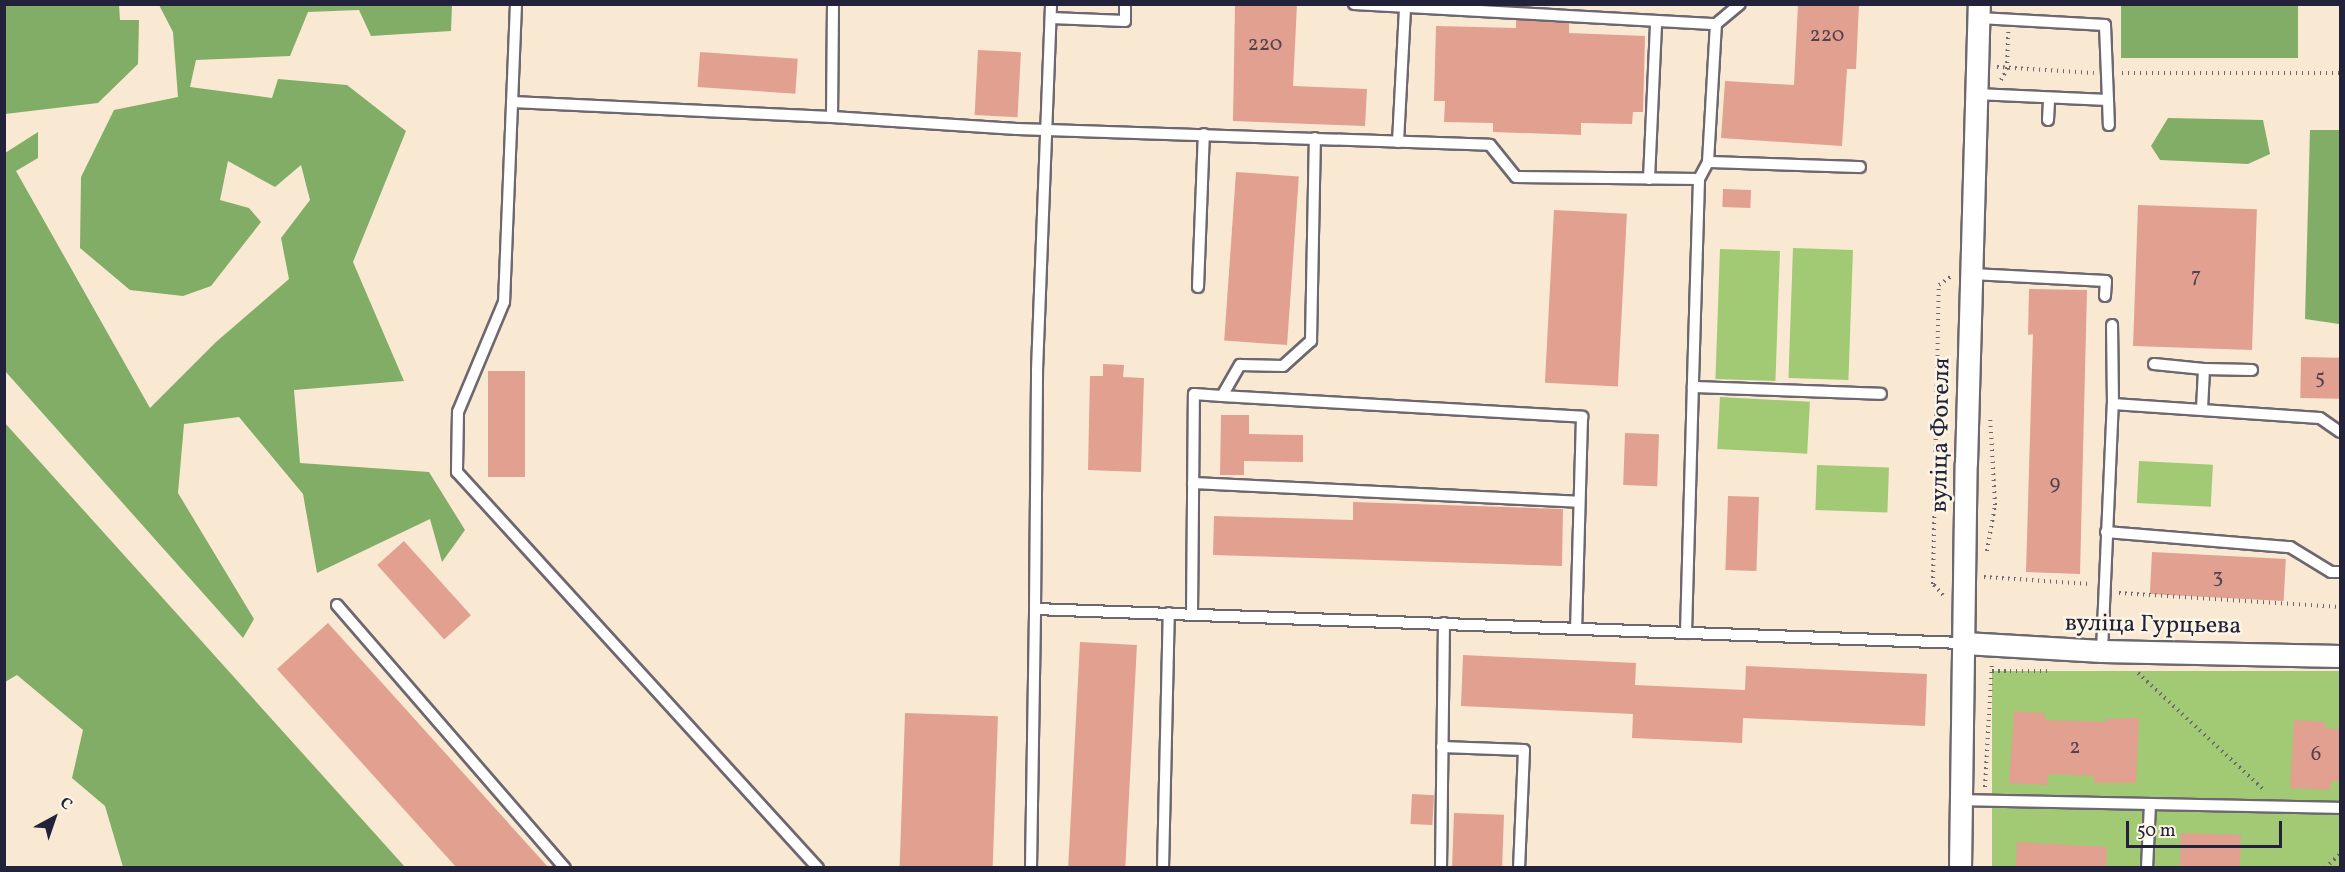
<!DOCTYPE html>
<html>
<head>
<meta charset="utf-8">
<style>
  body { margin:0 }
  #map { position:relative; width:2345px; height:872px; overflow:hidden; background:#f9e9d3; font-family:Vollkorn,serif }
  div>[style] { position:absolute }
  .green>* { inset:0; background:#a2c974; transform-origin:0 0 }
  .forest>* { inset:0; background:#81ad66; transform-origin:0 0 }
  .building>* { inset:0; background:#e1a090; transform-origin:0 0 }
  .path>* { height:4px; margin-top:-2px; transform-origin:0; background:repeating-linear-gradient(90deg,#6d6870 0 1.5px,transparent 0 6px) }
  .roads { filter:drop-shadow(2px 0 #6d6870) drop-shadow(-2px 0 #6d6870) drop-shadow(0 2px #6d6870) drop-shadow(0 -2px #6d6870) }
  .lane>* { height:10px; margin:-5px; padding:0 5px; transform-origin:5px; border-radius:5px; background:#fff }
  .street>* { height:21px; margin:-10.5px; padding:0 10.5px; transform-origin:10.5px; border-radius:10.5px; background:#fff }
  span { translate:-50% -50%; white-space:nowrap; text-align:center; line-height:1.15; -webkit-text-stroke:5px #fcf5e5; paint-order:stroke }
  .number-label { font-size:21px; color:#524250 }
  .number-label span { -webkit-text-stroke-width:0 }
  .street-label { font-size:24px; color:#22223b }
  .frame { position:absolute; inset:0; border:6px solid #22223b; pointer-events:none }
  .north { position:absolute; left:24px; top:788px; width:60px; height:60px; -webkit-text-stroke:4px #fcf5e5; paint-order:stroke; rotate:40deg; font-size:16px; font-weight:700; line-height:24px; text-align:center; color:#22223b }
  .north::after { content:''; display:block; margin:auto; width:21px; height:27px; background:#22223b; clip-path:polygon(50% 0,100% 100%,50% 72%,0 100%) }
  .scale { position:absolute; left:2126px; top:821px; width:156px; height:27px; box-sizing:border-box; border:3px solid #22223b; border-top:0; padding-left:8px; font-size:18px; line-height:21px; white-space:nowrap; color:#22223b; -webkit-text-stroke:4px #fcf5e5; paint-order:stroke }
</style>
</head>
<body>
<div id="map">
  <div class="green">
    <div style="left:1793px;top:248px;width:60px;height:130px;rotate:2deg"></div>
    <div style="left:1720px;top:249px;width:60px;height:130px;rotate:2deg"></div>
    <div style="left:1720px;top:397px;width:90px;height:52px;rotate:3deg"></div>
    <div style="left:2139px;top:461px;width:74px;height:42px;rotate:3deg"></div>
    <div style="left:1817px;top:465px;width:72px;height:45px;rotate:2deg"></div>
    <div style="left:1992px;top:671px;width:348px;height:197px"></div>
  </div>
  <div class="forest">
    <div style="clip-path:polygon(5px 4px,119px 5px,120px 20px,139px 20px,138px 64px,98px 103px,5px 114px)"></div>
    <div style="clip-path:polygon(159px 5px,452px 5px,451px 31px,371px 36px,359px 10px,308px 12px,290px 56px,196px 60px,190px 87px,272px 98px,278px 79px,347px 85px,406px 131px,353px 262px,404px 381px,294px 390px,300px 463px,429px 472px,465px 530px,442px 562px,430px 519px,317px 573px,303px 494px,239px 417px,184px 424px,178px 493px,254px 619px,243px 638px,5px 371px,5px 153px,38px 132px,38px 158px,16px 171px,150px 408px,216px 342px,289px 279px,281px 238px,310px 200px,301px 165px,275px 187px,228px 161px,220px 200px,249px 208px,261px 222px,211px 286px,183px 296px,130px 290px,80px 248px,81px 177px,114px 110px,178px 97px,173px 32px)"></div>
    <div style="left:2121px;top:5px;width:177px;height:53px"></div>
    <div style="clip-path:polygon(2168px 118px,2263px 120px,2270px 154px,2248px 164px,2160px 160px,2151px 146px)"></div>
    <div style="clip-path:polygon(2310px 130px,2340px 130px,2339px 324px,2305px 319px)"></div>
    <div style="clip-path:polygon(5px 423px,405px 867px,123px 867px,105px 806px,72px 778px,83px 730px,17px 675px,5px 682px)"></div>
  </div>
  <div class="building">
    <div style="clip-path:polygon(1235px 4px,1297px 4px,1293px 86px,1367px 89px,1365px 126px,1233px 121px)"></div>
    <div style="clip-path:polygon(1798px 4px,1859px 4px,1856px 69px,1847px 69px,1842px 146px,1721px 138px,1725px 81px,1794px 85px)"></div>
    <div style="clip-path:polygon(1516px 20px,1569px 23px,1569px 33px,1645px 36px,1643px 112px,1633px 112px,1632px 124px,1581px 123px,1581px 135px,1493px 132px,1493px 123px,1444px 122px,1445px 101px,1434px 101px,1436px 26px,1516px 28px)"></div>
    <div style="left:978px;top:50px;width:43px;height:65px;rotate:3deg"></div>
    <div style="left:700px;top:52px;width:98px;height:35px;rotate:4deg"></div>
    <div style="left:1236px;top:172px;width:63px;height:169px;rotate:4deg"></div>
    <div style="left:1723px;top:189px;width:28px;height:18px;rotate:2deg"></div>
    <div style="left:2138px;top:205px;width:119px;height:141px;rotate:2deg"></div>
    <div style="left:1554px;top:210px;width:73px;height:173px;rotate:3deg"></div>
    <div style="clip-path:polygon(2029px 289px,2087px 290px,2080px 574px,2026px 572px,2033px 334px,2028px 335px)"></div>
    <div style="left:2301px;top:357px;width:39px;height:41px;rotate:1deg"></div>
    <div style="clip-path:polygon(1103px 364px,1124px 365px,1123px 377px,1144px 378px,1141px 472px,1088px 470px,1090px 376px,1103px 376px)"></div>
    <div style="left:488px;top:371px;width:37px;height:106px"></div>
    <div style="clip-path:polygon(1221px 415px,1249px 415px,1249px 434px,1303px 435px,1303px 462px,1244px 461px,1244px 475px,1220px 475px)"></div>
    <div style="left:1625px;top:433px;width:34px;height:52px;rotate:2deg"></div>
    <div style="left:1728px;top:496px;width:31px;height:74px;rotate:2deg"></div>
    <div style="clip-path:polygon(1353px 502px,1563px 509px,1562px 566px,1213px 555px,1214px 516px,1353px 520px)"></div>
    <div style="left:404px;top:541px;width:100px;height:36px;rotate:48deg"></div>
    <div style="left:2152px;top:552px;width:134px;height:42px;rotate:3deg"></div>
    <div style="clip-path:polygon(328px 623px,548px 867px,456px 867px,277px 669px)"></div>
    <div style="left:1080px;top:642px;width:57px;height:225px;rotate:3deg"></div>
    <div style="clip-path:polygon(1463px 655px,1636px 663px,1635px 685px,1745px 690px,1746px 666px,1927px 674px,1925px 726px,1743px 718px,1742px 743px,1632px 738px,1633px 714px,1461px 706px)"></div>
    <div style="clip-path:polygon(2014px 711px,2044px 713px,2046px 720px,2107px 722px,2105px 719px,2139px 718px,2136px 783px,2094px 783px,2094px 776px,2049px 774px,2047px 785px,2009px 783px)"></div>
    <div style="left:905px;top:713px;width:93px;height:154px;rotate:2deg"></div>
    <div style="clip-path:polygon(2294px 720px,2325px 722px,2325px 728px,2340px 729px,2340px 781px,2331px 781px,2330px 790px,2290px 788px)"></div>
    <div style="left:1412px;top:794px;width:22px;height:30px;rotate:3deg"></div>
    <div style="left:1454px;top:813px;width:50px;height:54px;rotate:2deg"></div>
    <div style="left:2181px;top:833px;width:60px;height:34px;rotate:2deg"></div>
    <div style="clip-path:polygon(2017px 842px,2107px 847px,2106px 867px,2016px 867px)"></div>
  </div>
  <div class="path">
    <div style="left:1997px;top:67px;width:97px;rotate:3.5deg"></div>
    <div style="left:2122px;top:73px;width:218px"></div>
    <div style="left:2001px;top:80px;width:13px;rotate:-61deg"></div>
    <div style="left:2007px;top:69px;width:37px;rotate:-88deg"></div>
    <div style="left:1987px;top:551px;width:47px;rotate:-80.1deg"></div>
    <div style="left:1995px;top:505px;width:89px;rotate:-93.2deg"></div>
    <div style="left:1984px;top:577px;width:106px;rotate:3.8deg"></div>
    <div style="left:2119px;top:593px;width:221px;rotate:3.6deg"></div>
    <div style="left:1943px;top:595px;width:15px;rotate:-132deg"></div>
    <div style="left:1933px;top:584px;width:299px;rotate:-88.9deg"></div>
    <div style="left:1939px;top:285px;width:14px;rotate:-36deg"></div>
    <div style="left:1992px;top:671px;width:59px"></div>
    <div style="left:2138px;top:673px;width:172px;rotate:42.9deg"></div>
    <div style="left:1985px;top:787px;width:124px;rotate:-86.8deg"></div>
    <div style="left:2325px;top:868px;width:21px;rotate:-43deg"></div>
  </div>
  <div class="roads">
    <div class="lane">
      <div style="left:516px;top:4px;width:298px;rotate:92.3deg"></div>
      <div style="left:504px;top:302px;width:119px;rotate:112.7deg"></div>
      <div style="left:458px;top:412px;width:60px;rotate:91deg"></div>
      <div style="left:457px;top:472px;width:536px;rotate:47.65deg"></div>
      <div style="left:833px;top:4px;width:113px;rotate:90.5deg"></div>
      <div style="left:832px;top:117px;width:185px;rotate:3.7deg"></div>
      <div style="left:1017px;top:129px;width:473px;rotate:1.9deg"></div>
      <div style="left:1490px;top:145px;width:41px;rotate:50.9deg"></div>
      <div style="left:1516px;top:177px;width:183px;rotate:0.6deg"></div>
      <div style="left:1699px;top:179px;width:208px;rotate:91.7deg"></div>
      <div style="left:1693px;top:387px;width:188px;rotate:2.1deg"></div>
      <div style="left:1354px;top:4px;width:363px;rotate:3.2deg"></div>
      <div style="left:1051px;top:18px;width:74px;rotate:2.3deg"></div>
      <div style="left:1125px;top:21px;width:17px;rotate:-90deg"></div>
      <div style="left:1976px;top:94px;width:132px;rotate:2.6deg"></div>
      <div style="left:2108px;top:100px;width:75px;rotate:-92.3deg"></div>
      <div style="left:2105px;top:25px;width:126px;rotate:-176.8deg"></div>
      <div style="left:2108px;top:100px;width:25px;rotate:88deg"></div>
      <div style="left:512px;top:102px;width:320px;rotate:2.7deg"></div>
      <div style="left:2048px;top:120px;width:22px;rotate:-87deg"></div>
      <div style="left:1398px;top:142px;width:135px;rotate:-87deg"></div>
      <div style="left:1708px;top:162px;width:138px;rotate:-86.7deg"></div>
      <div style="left:1716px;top:24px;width:31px;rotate:-40deg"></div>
      <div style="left:1649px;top:179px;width:157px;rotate:-87.4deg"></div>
      <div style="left:1699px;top:179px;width:19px;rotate:-62deg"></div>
      <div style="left:1708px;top:162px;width:152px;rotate:1.9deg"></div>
      <div style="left:1972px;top:274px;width:134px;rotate:3deg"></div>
      <div style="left:2106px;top:281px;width:15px;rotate:94deg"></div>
      <div style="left:1198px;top:287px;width:153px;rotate:-87.8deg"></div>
      <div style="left:2154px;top:364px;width:50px;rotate:5.7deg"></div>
      <div style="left:1222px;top:396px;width:361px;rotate:3.3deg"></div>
      <div style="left:1582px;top:417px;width:212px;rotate:91.6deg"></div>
      <div style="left:2113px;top:404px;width:207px;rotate:3.9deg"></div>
      <div style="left:2320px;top:418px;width:24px;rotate:35deg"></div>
      <div style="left:2202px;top:409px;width:40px;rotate:-87.1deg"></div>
      <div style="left:2204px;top:369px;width:48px;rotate:1.2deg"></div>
      <div style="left:1193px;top:483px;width:386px;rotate:2.8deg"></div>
      <div style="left:2106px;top:532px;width:185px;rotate:4.7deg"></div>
      <div style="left:2290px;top:547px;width:48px;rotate:31.4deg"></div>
      <div style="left:2331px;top:572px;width:9px"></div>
      <div style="left:337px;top:605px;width:348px;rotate:49.1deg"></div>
      <div style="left:1035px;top:609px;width:239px;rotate:-89.5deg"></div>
      <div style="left:1037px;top:370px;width:366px;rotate:-87.8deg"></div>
      <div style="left:1192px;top:614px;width:220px;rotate:-89.5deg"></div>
      <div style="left:1194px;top:394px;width:28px;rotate:4deg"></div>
      <div style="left:1222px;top:396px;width:36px;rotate:-60deg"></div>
      <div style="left:1240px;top:365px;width:43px;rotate:1.3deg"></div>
      <div style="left:1283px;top:366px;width:38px;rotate:-42deg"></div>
      <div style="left:1311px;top:341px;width:203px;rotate:-88.9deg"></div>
      <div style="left:1686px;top:633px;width:246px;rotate:-88.4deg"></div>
      <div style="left:2102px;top:651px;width:247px;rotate:-87.5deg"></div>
      <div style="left:2113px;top:404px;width:79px;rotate:-90.7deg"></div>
      <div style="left:1442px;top:747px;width:82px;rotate:2.1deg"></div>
      <div style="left:1524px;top:750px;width:118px;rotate:92.4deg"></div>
      <div style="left:1962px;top:800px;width:378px;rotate:1.2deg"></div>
      <div style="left:1031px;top:868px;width:259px;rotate:-89.1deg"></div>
      <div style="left:1035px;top:609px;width:930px;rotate:2.1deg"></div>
      <div style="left:1163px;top:868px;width:255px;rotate:-88.7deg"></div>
      <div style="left:1441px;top:868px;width:245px;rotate:-89.3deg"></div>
      <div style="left:2147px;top:868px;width:64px;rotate:-87.3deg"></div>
    </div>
    <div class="street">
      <div style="left:1964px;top:643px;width:138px;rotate:3.3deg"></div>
      <div style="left:2102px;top:651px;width:238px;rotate:1.2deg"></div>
      <div style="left:1960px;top:868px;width:405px;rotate:-89.2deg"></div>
      <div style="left:1966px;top:463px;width:459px;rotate:-88.4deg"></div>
    </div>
  </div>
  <div class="number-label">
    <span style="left:1827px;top:36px">220</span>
    <span style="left:1265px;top:45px">220</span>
    <span style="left:2196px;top:277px">7</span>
    <span style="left:2320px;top:378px">5</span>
    <span style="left:2055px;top:484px">9</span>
    <span style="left:2218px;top:577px">3</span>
    <span style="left:2075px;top:748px">2</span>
    <span style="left:2316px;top:755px">6</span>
  </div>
  <div class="street-label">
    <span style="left:1942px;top:435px;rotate:-89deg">вуліца Фогеля</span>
    <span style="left:2153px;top:626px;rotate:1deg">вуліца Гурцьева</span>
  </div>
  <div class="frame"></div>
  <div class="north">С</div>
  <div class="scale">50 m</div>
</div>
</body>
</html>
